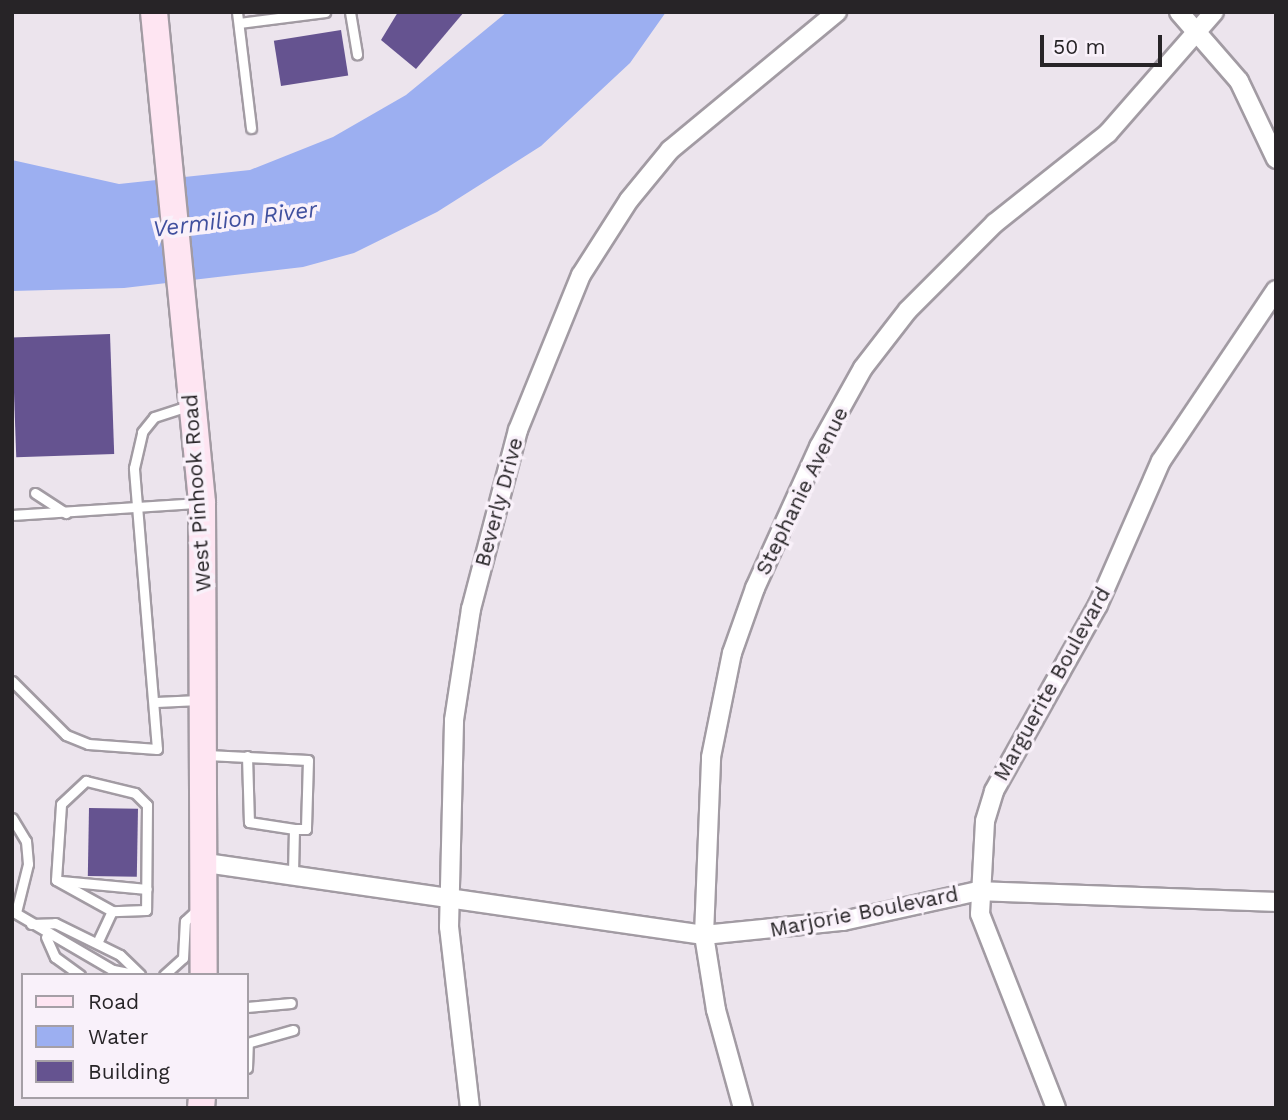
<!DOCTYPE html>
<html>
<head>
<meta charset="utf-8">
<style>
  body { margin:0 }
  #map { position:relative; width:1288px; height:1120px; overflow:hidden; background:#ece4ed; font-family:"Work Sans",sans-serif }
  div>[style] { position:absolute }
  .water>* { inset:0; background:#9caff1 }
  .building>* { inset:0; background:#655390; transform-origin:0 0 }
  .roads { filter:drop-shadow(2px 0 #a29ba3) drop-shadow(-2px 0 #a29ba3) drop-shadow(0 2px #a29ba3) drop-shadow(0 -2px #a29ba3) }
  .lane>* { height:9px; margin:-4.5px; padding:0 4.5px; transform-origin:4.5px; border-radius:4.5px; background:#fff }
  .street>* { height:18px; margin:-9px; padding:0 9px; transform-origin:9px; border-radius:9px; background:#fff }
  .secondary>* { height:26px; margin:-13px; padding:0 13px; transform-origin:13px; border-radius:13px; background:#fee5f2 }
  span { translate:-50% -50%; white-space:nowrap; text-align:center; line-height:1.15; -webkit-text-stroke:7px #f9f1fa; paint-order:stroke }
  .street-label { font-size:21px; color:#272427 }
  .water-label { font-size:23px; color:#40509e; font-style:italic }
  .frame { position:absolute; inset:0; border:14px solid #272427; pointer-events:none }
  .legend { position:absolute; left:21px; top:973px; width:228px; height:126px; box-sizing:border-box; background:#f9f1fa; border:2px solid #a59fa6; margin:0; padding:9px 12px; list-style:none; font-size:21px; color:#272427 }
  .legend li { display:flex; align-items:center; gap:14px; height:35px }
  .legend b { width:35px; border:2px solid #a59fa6 }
  .scale { position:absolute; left:1040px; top:35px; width:122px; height:32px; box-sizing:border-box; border:4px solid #272427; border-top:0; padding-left:9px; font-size:21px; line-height:24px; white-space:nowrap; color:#272427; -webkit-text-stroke:5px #f9f1fa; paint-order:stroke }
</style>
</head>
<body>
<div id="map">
  <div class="water">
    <div style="clip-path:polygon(507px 12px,666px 12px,630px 63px,541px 146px,437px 212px,354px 253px,303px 267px,124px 288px,12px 291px,12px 160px,119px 184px,250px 170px,333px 137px,406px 95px)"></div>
  </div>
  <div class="building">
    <div style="clip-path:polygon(398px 12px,464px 12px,416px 69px,381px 40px)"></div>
    <div style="left:341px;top:30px;width:46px;height:68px;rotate:81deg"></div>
    <div style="left:110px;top:334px;width:120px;height:98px;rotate:88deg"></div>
    <div style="left:89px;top:808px;width:49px;height:68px;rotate:1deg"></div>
  </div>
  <div class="roads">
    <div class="lane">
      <div style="left:237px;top:12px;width:117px;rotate:83.1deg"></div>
      <div style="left:350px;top:12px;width:43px;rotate:80.5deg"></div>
      <div style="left:239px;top:23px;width:87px;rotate:-7.3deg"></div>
      <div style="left:35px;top:493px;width:37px;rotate:33deg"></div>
      <div style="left:12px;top:515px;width:188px;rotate:-3.7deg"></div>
      <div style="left:12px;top:681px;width:76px;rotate:45deg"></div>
      <div style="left:66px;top:735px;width:24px;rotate:22deg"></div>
      <div style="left:88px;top:744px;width:69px;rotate:4.1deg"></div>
      <div style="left:157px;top:749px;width:282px;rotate:-94.7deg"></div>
      <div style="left:134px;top:468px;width:37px;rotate:-77deg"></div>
      <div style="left:142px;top:432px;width:19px;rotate:-51deg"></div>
      <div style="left:154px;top:417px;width:39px;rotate:-18deg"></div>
      <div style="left:156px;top:702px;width:43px;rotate:-2.7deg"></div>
      <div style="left:207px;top:755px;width:101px;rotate:2.8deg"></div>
      <div style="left:308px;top:760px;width:69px;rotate:91.7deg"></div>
      <div style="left:306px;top:829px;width:12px;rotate:180deg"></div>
      <div style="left:294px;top:829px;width:43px;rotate:91.3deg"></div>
      <div style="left:247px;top:756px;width:66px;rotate:88.3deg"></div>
      <div style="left:249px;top:822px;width:46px;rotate:8.8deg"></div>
      <div style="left:12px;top:818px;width:27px;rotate:59deg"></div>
      <div style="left:26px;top:841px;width:23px;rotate:85deg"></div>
      <div style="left:28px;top:864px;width:49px;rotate:104deg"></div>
      <div style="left:61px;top:881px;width:86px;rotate:5.3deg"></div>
      <div style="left:12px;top:911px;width:117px;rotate:30.3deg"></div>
      <div style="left:113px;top:970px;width:26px;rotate:11deg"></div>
      <div style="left:31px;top:924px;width:24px;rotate:-2deg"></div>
      <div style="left:55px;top:923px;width:72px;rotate:26.2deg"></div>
      <div style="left:120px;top:955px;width:28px;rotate:44deg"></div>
      <div style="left:46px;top:937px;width:22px;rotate:66deg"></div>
      <div style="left:55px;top:957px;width:31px;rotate:36deg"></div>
      <div style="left:97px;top:943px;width:35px;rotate:-65deg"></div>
      <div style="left:112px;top:911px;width:64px;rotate:-151deg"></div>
      <div style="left:56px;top:880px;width:76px;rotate:-86.2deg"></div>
      <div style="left:61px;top:804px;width:34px;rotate:-43deg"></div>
      <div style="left:86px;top:781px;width:50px;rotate:13.8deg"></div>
      <div style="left:135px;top:793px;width:17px;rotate:45deg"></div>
      <div style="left:147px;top:805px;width:105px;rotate:90.5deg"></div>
      <div style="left:146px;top:910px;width:34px;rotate:178deg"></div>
      <div style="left:164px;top:975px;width:25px;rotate:-42deg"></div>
      <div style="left:183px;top:958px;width:37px;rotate:-87deg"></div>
      <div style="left:185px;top:921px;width:18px;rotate:-43deg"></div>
      <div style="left:247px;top:1007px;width:44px;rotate:-5.2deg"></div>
      <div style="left:247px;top:1043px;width:48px;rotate:-15.8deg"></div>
      <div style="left:247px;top:1068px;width:25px;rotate:-88deg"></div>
    </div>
    <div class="street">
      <div style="left:1179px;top:12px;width:91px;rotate:49deg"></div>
      <div style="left:1239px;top:81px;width:86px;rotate:64.6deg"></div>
      <div style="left:206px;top:863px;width:503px;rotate:8.23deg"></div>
      <div style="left:704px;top:935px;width:140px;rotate:-5.8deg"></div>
      <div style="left:843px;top:921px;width:138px;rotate:-12.5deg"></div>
      <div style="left:978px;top:891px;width:298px;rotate:2.1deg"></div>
      <div style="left:470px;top:1108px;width:182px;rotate:-96.6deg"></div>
      <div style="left:449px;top:927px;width:207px;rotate:-88.6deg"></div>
      <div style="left:454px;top:720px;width:112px;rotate:-81.3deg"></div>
      <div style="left:471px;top:609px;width:185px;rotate:-75.3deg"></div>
      <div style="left:518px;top:430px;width:167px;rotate:-67.9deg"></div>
      <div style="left:581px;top:275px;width:89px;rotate:-57.4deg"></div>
      <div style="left:629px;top:200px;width:65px;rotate:-50.6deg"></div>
      <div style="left:670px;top:150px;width:217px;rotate:-39.6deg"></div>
      <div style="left:743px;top:1108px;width:102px;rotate:-105.4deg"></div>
      <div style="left:716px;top:1010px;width:76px;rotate:-99.1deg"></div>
      <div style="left:704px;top:935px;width:178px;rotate:-87.7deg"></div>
      <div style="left:711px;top:757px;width:106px;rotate:-78.6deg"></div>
      <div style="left:732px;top:653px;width:69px;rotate:-70.5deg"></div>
      <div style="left:755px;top:588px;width:155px;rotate:-65.6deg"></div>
      <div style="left:819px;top:447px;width:90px;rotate:-60.9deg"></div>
      <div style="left:863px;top:368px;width:73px;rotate:-52.2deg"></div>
      <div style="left:908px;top:310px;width:123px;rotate:-45deg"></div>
      <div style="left:995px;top:223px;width:144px;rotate:-38.5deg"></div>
      <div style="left:1108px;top:133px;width:161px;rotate:-48.8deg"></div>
      <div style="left:1056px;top:1108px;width:208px;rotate:-111.4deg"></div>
      <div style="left:980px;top:914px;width:93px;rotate:-86.9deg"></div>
      <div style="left:985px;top:821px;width:31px;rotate:-73deg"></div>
      <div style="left:994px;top:791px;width:213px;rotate:-60.8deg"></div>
      <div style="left:1098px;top:605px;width:157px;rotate:-66.4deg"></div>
      <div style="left:1161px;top:461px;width:206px;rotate:-56.1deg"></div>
    </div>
    <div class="secondary">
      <div style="left:154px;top:12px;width:493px;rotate:84.4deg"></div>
      <div style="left:202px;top:503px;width:472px;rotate:89.8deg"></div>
      <div style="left:201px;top:1108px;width:11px;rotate:-85deg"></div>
    </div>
  </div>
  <div class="street-label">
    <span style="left:802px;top:491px;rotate:-64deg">Stephanie Avenue</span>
    <span style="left:197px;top:493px;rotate:-94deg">West Pinhook Road</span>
    <span style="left:499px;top:502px;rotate:-75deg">Beverly Drive</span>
    <span style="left:1052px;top:684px;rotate:-61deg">Marguerite Boulevard</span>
    <span style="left:864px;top:912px;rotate:-11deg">Marjorie Boulevard</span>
  </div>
  <div class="water-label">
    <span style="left:235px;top:220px;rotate:-7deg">Vermilion River</span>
  </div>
  <div class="frame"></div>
  <ul class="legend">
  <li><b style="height:9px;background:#fee5f2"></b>Road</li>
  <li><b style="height:19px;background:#9caff1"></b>Water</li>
  <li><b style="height:19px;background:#655390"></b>Building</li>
  </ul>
  <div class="scale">50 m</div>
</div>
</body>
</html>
